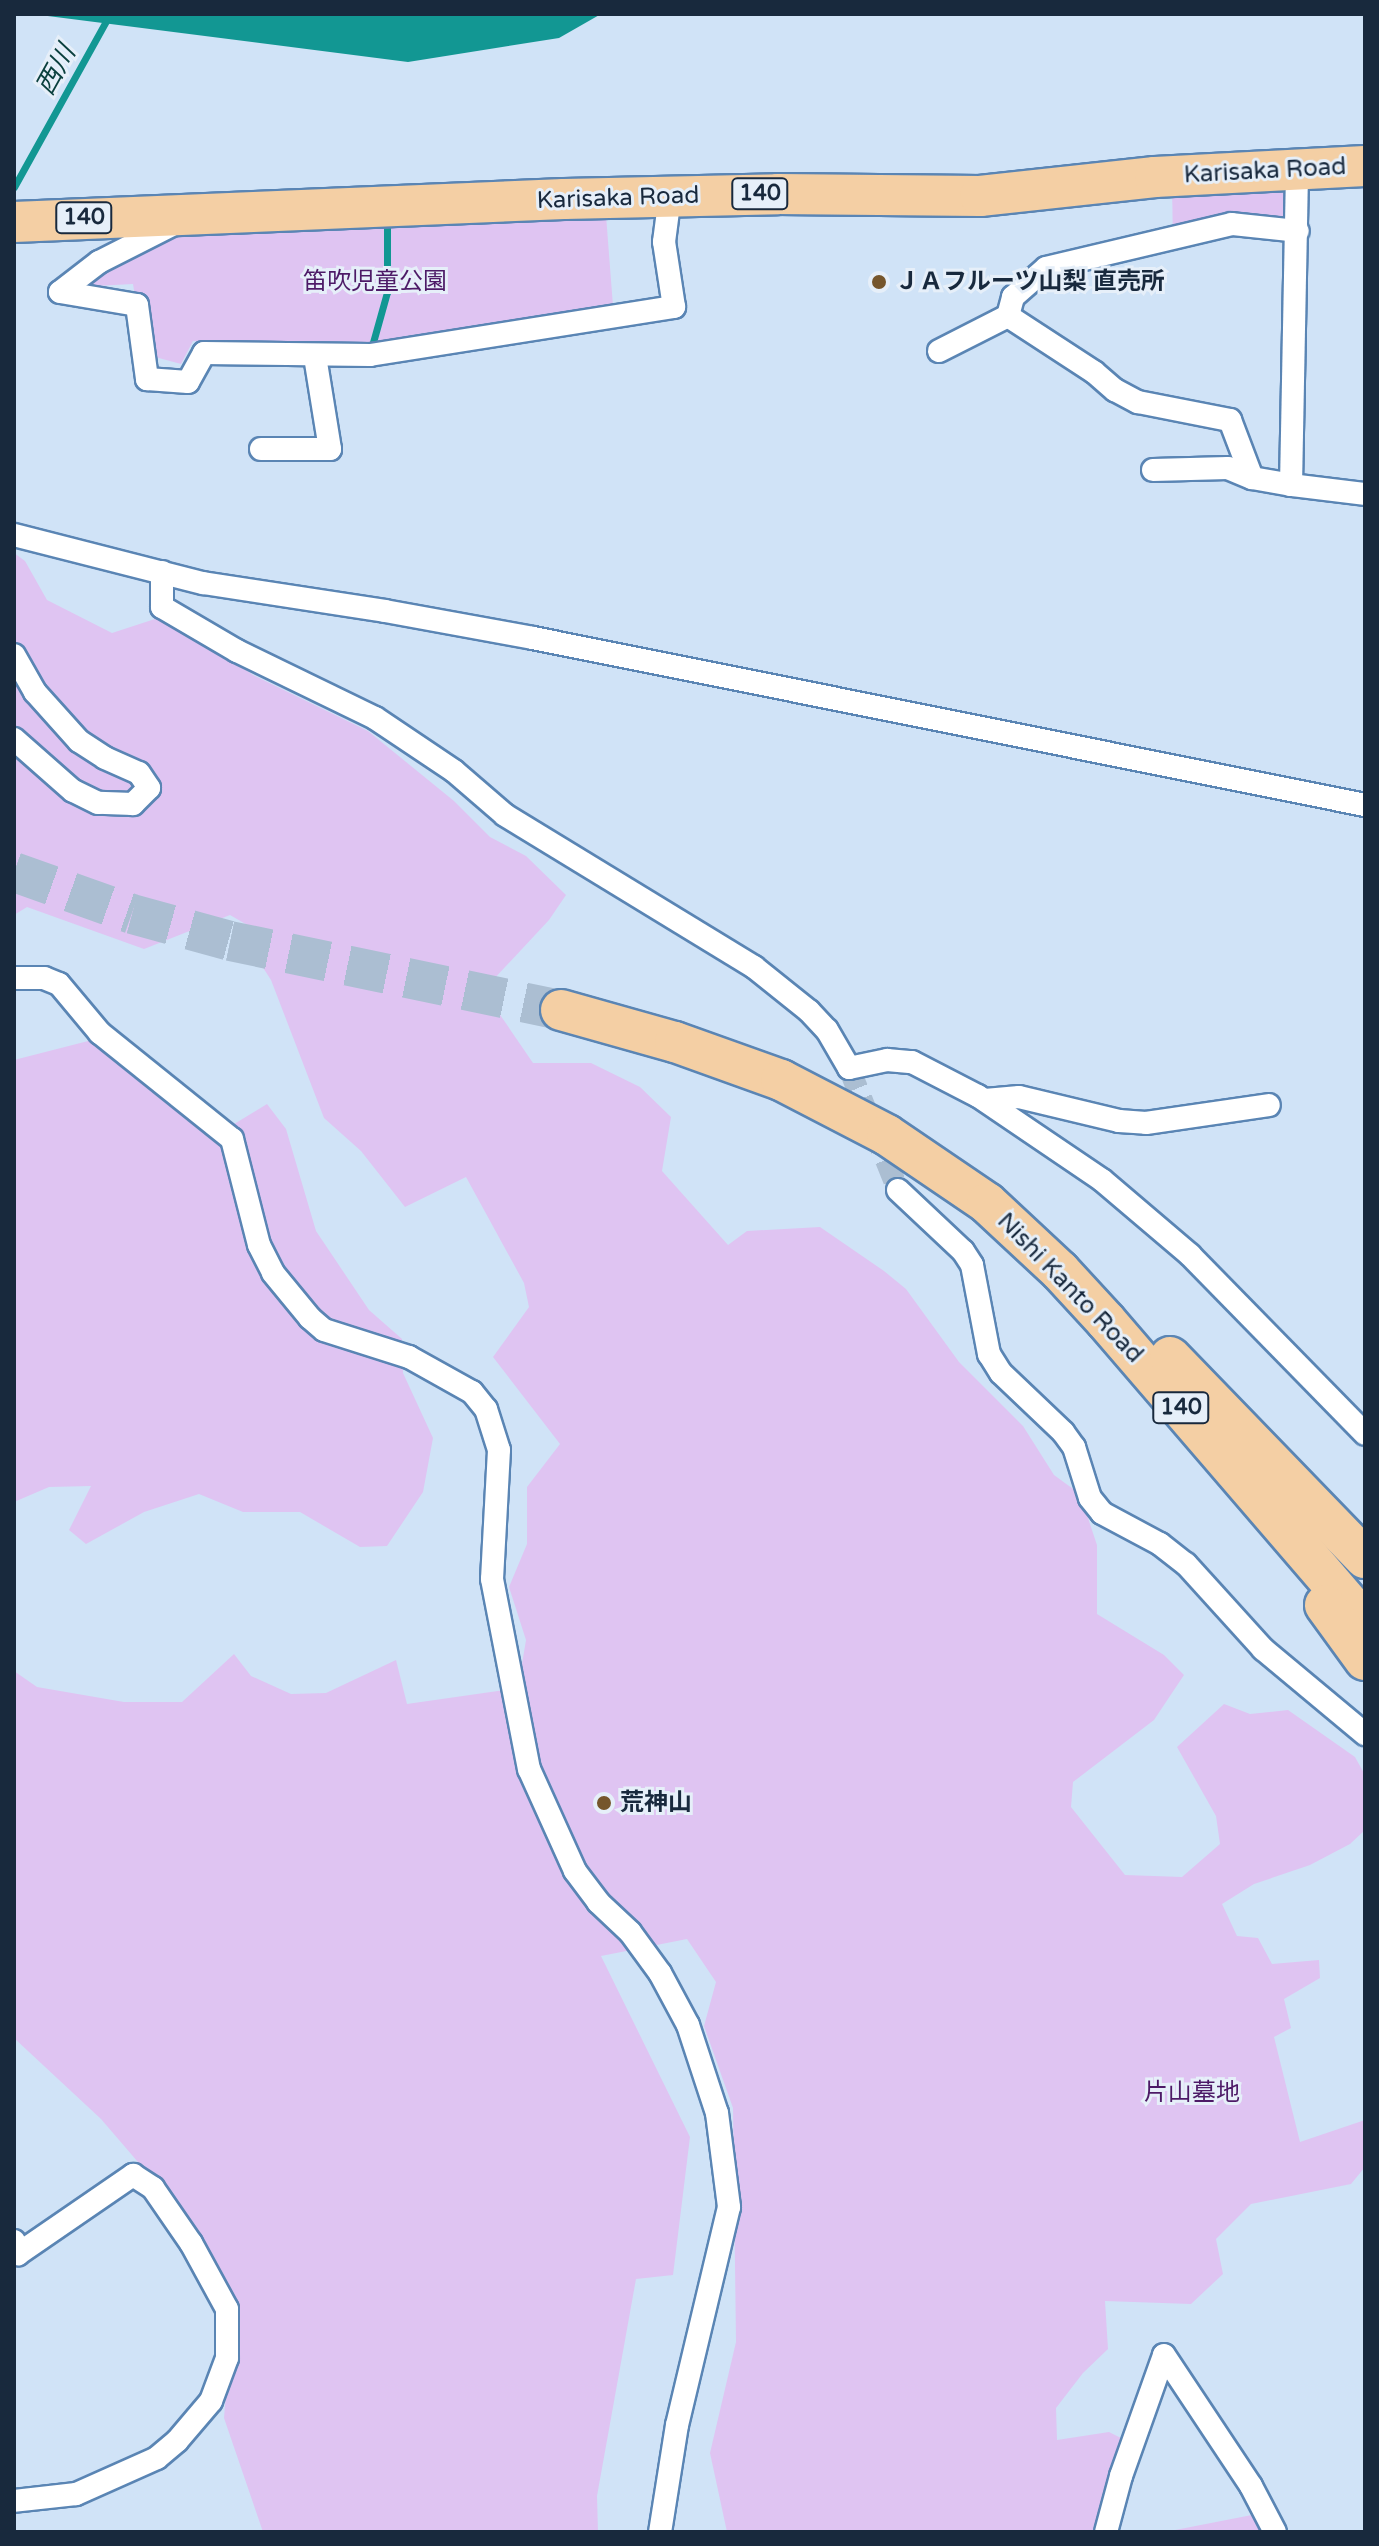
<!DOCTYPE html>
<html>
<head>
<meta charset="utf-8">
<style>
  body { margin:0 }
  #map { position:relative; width:1379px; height:2546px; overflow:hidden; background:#d0e3f7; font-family:"Varela Round","Noto Sans JP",sans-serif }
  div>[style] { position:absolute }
  .green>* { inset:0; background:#dfc4f2; transform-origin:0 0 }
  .water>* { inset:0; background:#129793 }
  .stream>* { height:7px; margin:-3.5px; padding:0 3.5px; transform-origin:3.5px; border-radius:3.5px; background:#129793 }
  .street-tunnel>* { height:22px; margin-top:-11px; transform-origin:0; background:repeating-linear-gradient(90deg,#abbed2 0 22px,transparent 0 33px) }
  .highway-tunnel>* { height:40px; margin-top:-20px; transform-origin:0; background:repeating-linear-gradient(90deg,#abbed2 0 40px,transparent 0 60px) }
  .roads { filter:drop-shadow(2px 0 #5a85b4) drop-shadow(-2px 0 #5a85b4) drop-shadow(0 2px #5a85b4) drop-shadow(0 -2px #5a85b4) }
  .street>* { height:22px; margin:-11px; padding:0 11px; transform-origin:11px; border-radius:11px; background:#fff }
  .highway>* { height:40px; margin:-20px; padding:0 20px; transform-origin:20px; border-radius:20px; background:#f4cfa4 }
  .dots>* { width:22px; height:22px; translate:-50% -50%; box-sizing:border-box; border:4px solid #e6eff9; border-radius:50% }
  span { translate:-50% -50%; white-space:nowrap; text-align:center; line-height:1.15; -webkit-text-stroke:6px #e6eff9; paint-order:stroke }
  .shield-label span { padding:2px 6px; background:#e6eff9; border:2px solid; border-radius:6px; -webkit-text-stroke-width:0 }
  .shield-label { font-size:22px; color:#18293d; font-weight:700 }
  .street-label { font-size:24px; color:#18293d }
  .park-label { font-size:24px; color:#4d1a67 }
  .poi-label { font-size:24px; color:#18293d; font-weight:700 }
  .left { translate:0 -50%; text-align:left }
  .water-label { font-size:26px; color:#0b403e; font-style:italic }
  .frame { position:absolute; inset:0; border:16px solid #18293d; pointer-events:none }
</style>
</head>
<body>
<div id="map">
  <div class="green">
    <div style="left:1293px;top:184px;width:47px;height:121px;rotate:89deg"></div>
    <div style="clip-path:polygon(605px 202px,613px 306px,370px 355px,193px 341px,181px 364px,144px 354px,133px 284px,76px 287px,117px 262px,186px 228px)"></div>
    <div style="clip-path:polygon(14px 553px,25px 561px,47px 600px,112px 633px,158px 618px,197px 636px,253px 675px,368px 731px,454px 801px,490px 837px,526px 856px,566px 895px,549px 920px,492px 981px,492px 1003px,533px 1063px,591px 1063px,640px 1087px,671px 1117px,662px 1171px,728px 1245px,747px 1231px,820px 1227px,884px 1271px,906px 1289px,959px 1362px,1023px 1426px,1054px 1475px,1080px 1494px,1097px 1545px,1097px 1614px,1164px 1655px,1184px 1675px,1154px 1720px,1073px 1782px,1071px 1807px,1125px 1875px,1182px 1877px,1220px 1844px,1216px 1816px,1177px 1747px,1224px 1704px,1250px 1714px,1288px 1710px,1355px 1757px,1365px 1775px,1365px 1830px,1350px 1844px,1310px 1865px,1254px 1884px,1222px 1904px,1237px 1936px,1258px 1938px,1272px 1964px,1319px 1960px,1320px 1978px,1284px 1999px,1291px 2028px,1274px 2037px,1300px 2142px,1365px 2120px,1365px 2167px,1351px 2184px,1251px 2204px,1216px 2239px,1223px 2274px,1191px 2304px,1105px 2301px,1108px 2349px,1083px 2373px,1056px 2408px,1057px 2440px,1109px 2432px,1127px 2441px,1096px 2532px,727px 2532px,710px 2453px,736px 2342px,733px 2108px,704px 2026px,716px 1982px,687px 1939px,601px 1956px,690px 2137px,673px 2275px,636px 2279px,597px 2496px,598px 2532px,263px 2532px,224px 2418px,234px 2298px,174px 2204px,101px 2119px,14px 2038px,14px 1671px,37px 1687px,124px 1702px,182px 1702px,234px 1654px,251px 1676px,291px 1694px,326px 1693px,396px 1660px,407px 1704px,518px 1688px,526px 1640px,509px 1587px,527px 1544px,527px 1487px,560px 1444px,493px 1357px,529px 1307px,524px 1283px,466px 1177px,405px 1207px,361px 1151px,324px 1118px,271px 980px,260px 963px,270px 938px,230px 915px,144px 949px,27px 907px,14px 915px)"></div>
    <div style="clip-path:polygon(96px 1039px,216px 1135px,267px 1104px,286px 1129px,316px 1231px,369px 1310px,402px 1339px,403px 1373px,433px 1438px,423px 1492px,387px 1546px,360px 1547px,300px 1512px,243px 1512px,199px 1494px,144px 1512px,86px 1544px,69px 1530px,91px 1486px,49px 1487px,14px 1502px,14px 1060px)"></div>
    <div style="clip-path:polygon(1257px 2514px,1267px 2532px,1170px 2531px)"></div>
  </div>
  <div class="water">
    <div style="clip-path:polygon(32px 14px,601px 14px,559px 38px,408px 62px)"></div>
  </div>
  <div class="stream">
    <div style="left:14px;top:187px;width:198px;rotate:-61deg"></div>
    <div style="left:370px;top:353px;width:63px;rotate:-74.4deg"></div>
    <div style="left:387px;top:292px;width:73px;rotate:-90deg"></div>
  </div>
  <div class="street-tunnel">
    <div style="left:849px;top:1068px;width:131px;rotate:68.1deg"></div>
  </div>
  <div class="highway-tunnel">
    <div style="left:14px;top:872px;width:125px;rotate:19.6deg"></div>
    <div style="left:132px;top:914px;width:102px;rotate:15.4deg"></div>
    <div style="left:230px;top:941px;width:338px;rotate:11.8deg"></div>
  </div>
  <div class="roads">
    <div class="street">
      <div style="left:178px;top:222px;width:89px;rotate:153.1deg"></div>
      <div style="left:99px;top:262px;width:49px;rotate:142.4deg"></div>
      <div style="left:60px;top:292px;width:78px;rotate:9.6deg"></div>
      <div style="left:137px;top:305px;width:75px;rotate:82.3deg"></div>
      <div style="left:147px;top:379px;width:41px;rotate:4.2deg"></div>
      <div style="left:188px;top:382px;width:33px;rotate:-61deg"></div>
      <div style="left:204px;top:353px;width:166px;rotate:0.7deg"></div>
      <div style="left:370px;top:355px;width:308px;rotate:-9deg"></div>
      <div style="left:674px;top:307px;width:66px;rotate:-98.7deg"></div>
      <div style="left:664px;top:242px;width:46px;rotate:-82.6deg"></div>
      <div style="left:1008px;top:316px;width:103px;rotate:33.1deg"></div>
      <div style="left:1094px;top:372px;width:28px;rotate:41deg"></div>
      <div style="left:1115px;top:390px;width:26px;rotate:28deg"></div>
      <div style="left:1138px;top:402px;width:94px;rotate:11.1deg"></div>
      <div style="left:1230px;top:420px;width:62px;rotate:69.2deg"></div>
      <div style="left:1252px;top:478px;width:40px;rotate:10deg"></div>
      <div style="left:1291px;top:485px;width:315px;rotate:-88.9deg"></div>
      <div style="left:939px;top:351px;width:77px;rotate:-26.9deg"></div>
      <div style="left:1008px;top:316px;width:20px;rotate:-75deg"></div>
      <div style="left:1013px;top:297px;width:44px;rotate:-41.3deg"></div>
      <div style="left:1046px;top:268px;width:191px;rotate:-13.3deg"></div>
      <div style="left:1232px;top:224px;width:66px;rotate:6.1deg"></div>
      <div style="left:261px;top:449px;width:69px"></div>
      <div style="left:330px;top:449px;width:94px;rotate:-99.2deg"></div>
      <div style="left:1153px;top:470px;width:75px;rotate:-1.5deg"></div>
      <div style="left:1228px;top:468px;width:26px;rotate:23deg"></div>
      <div style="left:1291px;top:485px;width:75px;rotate:6.9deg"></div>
      <div style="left:14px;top:535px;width:195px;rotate:14.3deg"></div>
      <div style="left:203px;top:583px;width:184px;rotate:8.7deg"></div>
      <div style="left:385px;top:611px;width:150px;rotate:10.3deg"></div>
      <div style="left:533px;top:638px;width:849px;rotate:11.35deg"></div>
      <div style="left:162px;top:572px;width:35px;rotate:90deg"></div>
      <div style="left:162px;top:607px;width:87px;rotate:30.4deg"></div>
      <div style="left:237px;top:651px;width:153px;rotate:25.9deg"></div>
      <div style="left:375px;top:718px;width:95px;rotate:33.9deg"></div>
      <div style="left:454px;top:771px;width:67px;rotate:40.8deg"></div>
      <div style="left:505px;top:815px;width:292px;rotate:31.4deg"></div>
      <div style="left:754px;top:967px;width:70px;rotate:38.7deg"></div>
      <div style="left:809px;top:1011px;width:26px;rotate:47deg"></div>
      <div style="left:827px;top:1030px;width:44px;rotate:59.9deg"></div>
      <div style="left:849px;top:1068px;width:39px;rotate:-12deg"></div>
      <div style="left:887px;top:1060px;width:25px;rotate:5deg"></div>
      <div style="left:912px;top:1062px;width:74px;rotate:27.3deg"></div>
      <div style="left:978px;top:1096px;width:150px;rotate:34.1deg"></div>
      <div style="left:1102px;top:1180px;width:116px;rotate:40.4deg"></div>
      <div style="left:1190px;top:1255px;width:250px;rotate:45.6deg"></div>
      <div style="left:14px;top:655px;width:43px;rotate:60.4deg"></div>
      <div style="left:35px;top:692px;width:66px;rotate:48.1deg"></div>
      <div style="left:79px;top:741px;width:31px;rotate:33deg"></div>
      <div style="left:105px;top:758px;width:37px;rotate:24deg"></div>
      <div style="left:139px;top:773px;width:18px;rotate:56deg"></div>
      <div style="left:149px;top:788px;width:23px;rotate:135deg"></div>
      <div style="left:133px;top:804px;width:35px;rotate:-178deg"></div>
      <div style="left:98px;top:803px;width:28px;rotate:-154deg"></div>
      <div style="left:73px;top:791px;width:79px;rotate:-138.6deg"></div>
      <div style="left:14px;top:978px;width:30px"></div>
      <div style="left:44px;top:978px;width:16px;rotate:22deg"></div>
      <div style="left:59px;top:984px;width:64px;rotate:50.1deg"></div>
      <div style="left:100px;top:1033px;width:169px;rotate:38.8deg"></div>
      <div style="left:232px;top:1139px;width:109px;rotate:75.7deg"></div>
      <div style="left:259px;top:1245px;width:31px;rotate:63deg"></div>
      <div style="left:273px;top:1273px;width:58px;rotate:50.6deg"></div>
      <div style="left:310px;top:1318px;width:18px;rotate:41deg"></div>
      <div style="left:324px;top:1330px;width:89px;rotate:17.6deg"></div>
      <div style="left:409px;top:1357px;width:72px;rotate:29.1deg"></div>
      <div style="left:472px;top:1392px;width:22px;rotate:51deg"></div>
      <div style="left:486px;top:1409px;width:43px;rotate:72.4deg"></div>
      <div style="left:499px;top:1450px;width:129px;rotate:93.1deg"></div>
      <div style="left:492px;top:1579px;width:194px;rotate:79deg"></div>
      <div style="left:529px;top:1769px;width:112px;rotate:65.7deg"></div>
      <div style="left:575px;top:1871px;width:39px;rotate:53deg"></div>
      <div style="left:598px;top:1902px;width:44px;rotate:43.2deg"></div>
      <div style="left:630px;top:1932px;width:51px;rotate:53.8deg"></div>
      <div style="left:660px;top:1973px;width:59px;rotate:61.7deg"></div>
      <div style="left:688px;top:2025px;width:93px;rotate:71.8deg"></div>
      <div style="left:717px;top:2113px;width:95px;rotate:82.7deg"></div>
      <div style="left:729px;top:2207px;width:224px;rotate:103.4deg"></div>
      <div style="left:677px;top:2425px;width:108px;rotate:99deg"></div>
      <div style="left:985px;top:1100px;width:34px;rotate:-5deg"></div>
      <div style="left:1019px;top:1097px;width:103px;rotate:13.5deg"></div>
      <div style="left:1119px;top:1121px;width:27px;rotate:4deg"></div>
      <div style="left:1146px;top:1123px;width:124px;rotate:-8.3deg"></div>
      <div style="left:898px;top:1190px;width:89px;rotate:43.2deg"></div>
      <div style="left:963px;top:1251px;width:17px;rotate:57deg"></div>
      <div style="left:972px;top:1265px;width:91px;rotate:79.2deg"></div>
      <div style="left:989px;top:1354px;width:22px;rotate:58deg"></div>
      <div style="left:1001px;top:1373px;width:86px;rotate:43.6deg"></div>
      <div style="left:1063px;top:1432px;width:19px;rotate:54deg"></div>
      <div style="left:1074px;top:1447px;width:53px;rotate:72.6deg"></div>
      <div style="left:1090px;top:1498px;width:19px;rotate:51deg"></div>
      <div style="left:1102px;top:1513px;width:66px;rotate:28.1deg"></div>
      <div style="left:1160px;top:1544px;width:33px;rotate:38deg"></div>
      <div style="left:1186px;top:1564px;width:115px;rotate:47.8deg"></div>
      <div style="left:1263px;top:1649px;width:133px;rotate:39.8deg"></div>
      <div style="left:14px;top:2241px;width:14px;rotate:73deg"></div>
      <div style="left:18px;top:2254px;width:140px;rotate:-34.5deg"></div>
      <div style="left:133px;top:2175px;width:24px;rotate:33deg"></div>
      <div style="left:153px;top:2188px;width:67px;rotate:55.4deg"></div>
      <div style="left:191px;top:2243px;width:75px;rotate:61.4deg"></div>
      <div style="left:227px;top:2309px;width:49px;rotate:90deg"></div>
      <div style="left:227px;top:2358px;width:46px;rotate:110.4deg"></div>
      <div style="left:211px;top:2401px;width:52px;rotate:130.4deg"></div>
      <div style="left:177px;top:2441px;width:26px;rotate:140deg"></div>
      <div style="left:157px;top:2458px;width:89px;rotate:156deg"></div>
      <div style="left:76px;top:2494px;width:62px;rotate:173.6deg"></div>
      <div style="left:1106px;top:2532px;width:58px;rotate:-75deg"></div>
      <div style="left:1121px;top:2476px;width:128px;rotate:-70.4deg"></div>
      <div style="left:1164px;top:2355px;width:157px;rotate:56.4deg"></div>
      <div style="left:1251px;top:2486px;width:52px;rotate:62.4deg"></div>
    </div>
    <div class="highway">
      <div style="left:14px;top:222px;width:550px;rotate:-2.39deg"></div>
      <div style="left:564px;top:199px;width:214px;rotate:-1.3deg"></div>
      <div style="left:778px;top:194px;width:202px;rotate:0.6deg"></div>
      <div style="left:980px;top:196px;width:176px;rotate:-6.2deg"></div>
      <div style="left:1155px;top:177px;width:210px;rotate:-3deg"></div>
      <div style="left:561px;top:1010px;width:118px;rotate:15.7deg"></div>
      <div style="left:675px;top:1042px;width:113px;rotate:19.7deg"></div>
      <div style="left:781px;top:1080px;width:119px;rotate:27.4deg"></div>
      <div style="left:887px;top:1135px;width:121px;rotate:34.2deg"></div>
      <div style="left:987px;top:1203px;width:100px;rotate:43deg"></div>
      <div style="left:1060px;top:1271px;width:68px;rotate:47.4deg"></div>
      <div style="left:1106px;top:1321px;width:397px;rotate:49.3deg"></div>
      <div style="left:1170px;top:1357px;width:280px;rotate:45.9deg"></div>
      <div style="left:1325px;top:1605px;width:68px;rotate:54deg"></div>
    </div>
  </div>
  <div class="dots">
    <div style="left:879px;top:282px;background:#76562c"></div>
    <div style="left:604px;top:1803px;background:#76562c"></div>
  </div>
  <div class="shield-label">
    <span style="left:760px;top:194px">140</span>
    <span style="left:84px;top:218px">140</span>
    <span style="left:1181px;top:1408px">140</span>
  </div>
  <div class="street-label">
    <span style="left:1265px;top:171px;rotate:-3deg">Karisaka Road</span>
    <span style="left:618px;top:198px;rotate:-2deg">Karisaka Road</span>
    <span style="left:1070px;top:1288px;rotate:46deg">Nishi Kanto Road</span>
  </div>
  <div class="park-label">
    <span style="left:375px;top:282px">笛吹児童公園</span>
    <span style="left:1192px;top:2093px">片山墓地</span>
  </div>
  <div class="poi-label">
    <span class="left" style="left:895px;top:282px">ＪＡフルーツ山梨 直売所</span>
    <span class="left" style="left:620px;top:1803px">荒神山</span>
  </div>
  <div class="water-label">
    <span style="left:56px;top:70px;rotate:-61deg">西川</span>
  </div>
  <div class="frame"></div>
</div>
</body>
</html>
